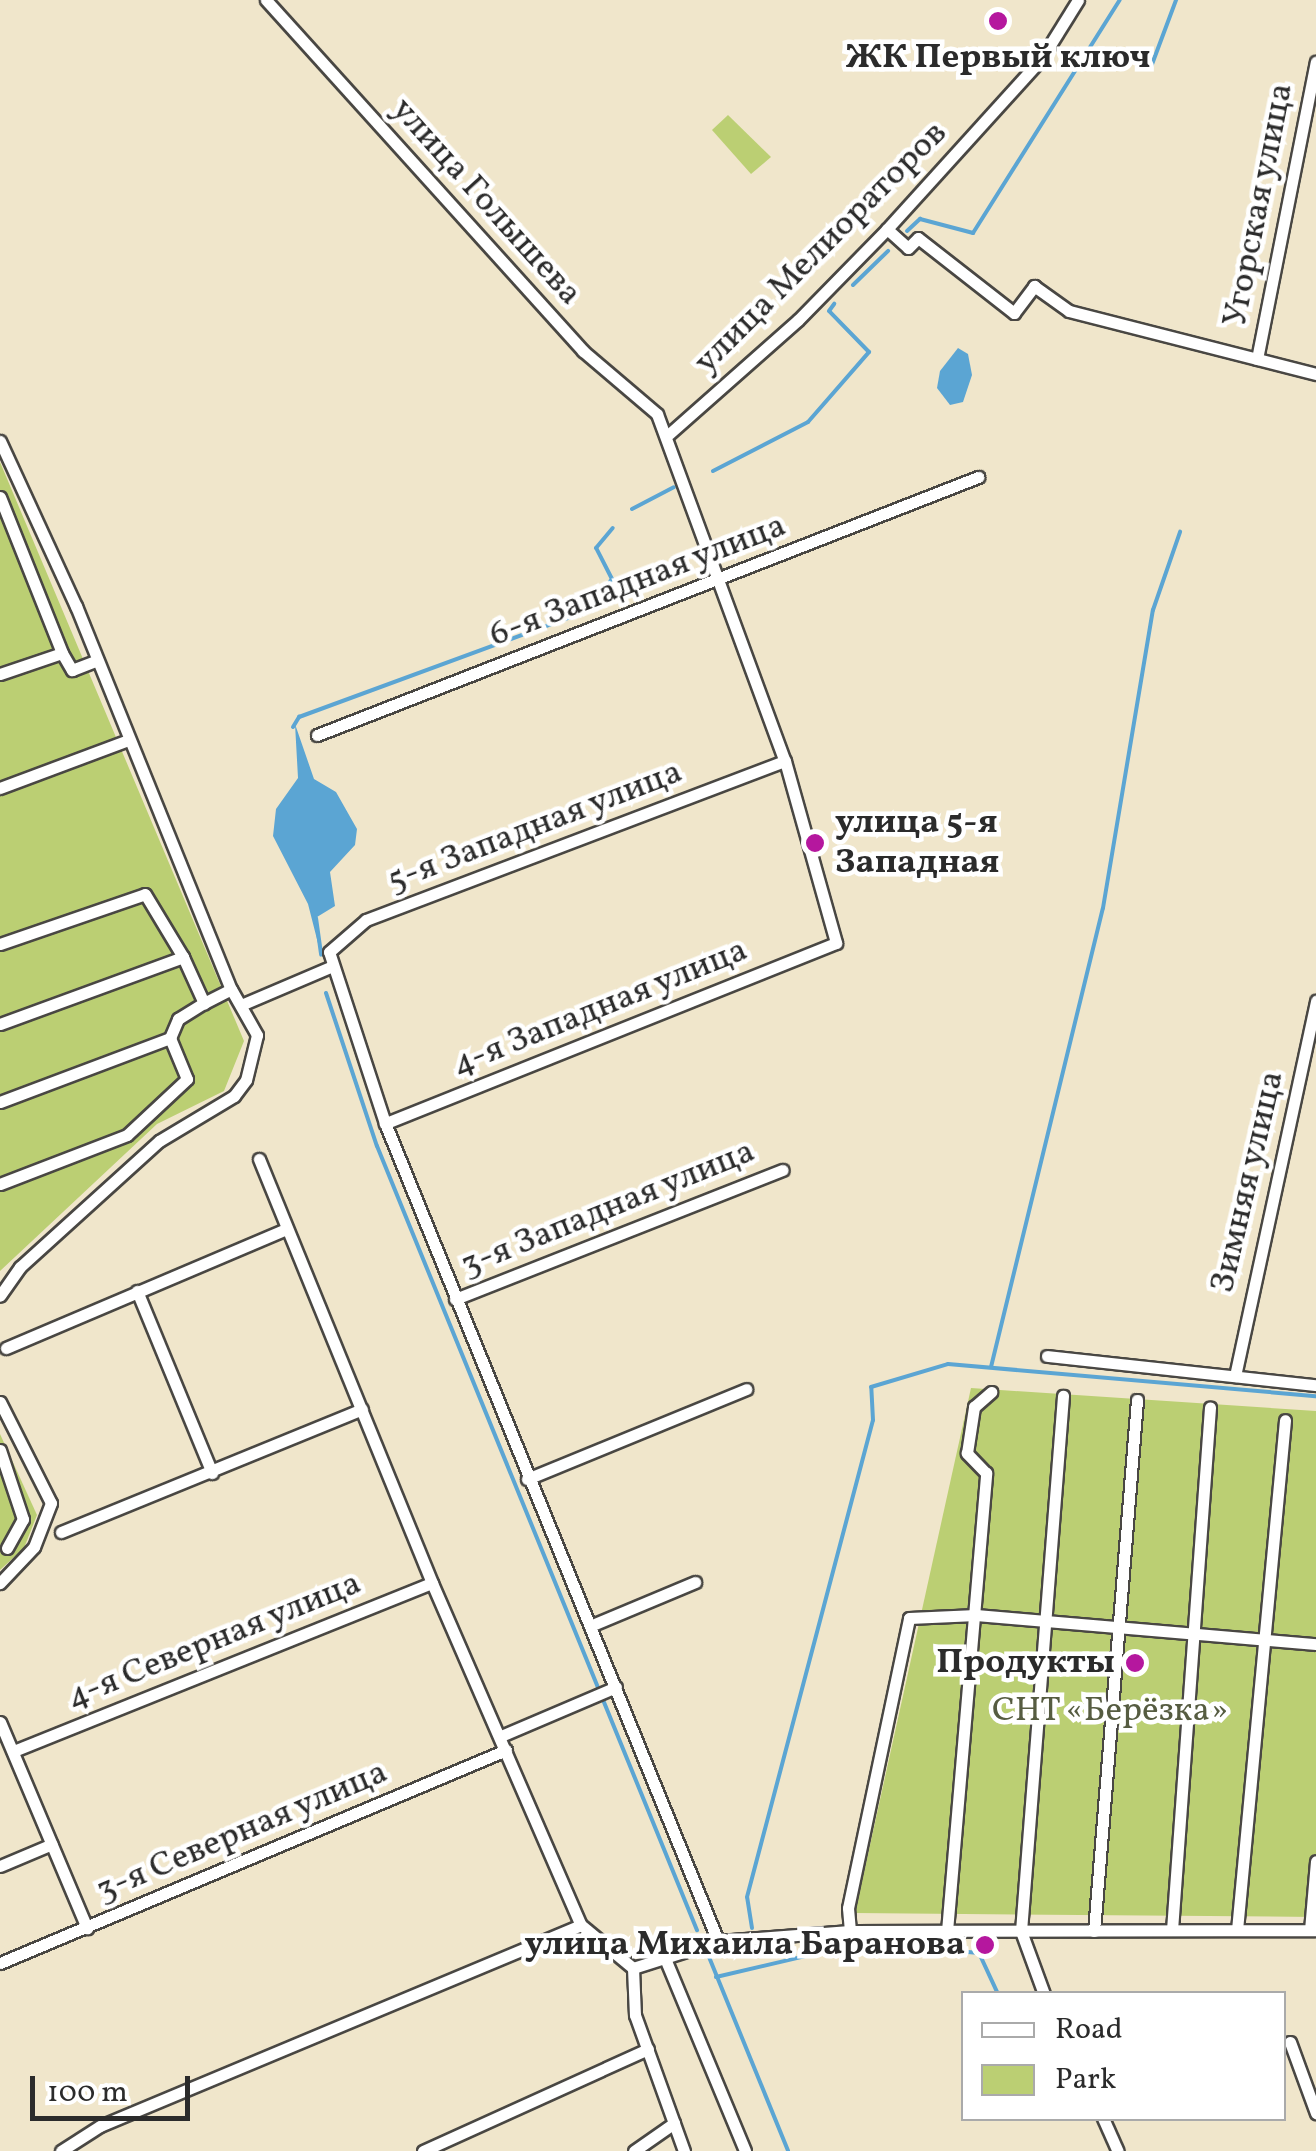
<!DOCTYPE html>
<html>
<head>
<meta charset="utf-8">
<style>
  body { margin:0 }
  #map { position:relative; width:1316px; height:2151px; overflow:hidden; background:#f0e6cb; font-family:Vollkorn,serif }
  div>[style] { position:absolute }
  .green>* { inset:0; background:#bbcf73 }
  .water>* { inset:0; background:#5ba5d3 }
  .stream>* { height:4px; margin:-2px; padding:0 2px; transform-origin:2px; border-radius:2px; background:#5ba5d3 }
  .roads { filter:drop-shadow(2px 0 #494743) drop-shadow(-2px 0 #494743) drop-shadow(0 2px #494743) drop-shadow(0 -2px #494743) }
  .street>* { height:11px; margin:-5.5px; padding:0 5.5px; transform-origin:5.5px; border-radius:5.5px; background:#fff }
  .dots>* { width:28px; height:28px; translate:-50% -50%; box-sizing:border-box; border:5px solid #fff; border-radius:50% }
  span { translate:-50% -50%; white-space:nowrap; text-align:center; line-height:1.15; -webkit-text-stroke:9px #fff; paint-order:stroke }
  .poi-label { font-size:35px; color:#2b2b2b; font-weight:700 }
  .left { translate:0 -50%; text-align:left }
  .right { translate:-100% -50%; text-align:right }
  .street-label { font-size:35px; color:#2b2b2b }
  .park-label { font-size:35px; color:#565c41 }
  .legend { position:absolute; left:961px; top:1991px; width:325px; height:130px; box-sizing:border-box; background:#fff; border:2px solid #aaa; margin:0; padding:12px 18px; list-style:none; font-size:30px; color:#2b2b2b }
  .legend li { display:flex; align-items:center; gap:20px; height:50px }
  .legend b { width:50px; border:2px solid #aaa }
  .scale { position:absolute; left:30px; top:2076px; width:160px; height:45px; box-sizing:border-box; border:5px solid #2b2b2b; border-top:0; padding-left:12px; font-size:30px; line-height:35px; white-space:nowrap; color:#2b2b2b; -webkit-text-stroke:8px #fff; paint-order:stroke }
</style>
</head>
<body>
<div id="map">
  <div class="green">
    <div style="clip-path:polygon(728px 115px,771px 157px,751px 174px,712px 130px)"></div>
    <div style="clip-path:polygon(0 462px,244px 1041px,224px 1091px,157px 1124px,0 1271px)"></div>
    <div style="clip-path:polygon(971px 1388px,1316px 1411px,1316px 1917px,855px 1913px)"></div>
    <div style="clip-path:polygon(0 1434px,37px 1515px,24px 1548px,0 1570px)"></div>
  </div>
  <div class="water">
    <div style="clip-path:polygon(958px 348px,968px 354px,972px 375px,963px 402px,950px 405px,937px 388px,940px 371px)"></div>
    <div style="clip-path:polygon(295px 724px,314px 779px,336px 792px,357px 829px,355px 845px,330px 872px,335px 906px,317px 917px,321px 955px,308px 904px,273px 836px,276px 809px,298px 778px)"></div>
  </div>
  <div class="stream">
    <div style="left:1151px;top:67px;width:72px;rotate:-69.5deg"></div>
    <div style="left:907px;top:231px;width:18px;rotate:-43deg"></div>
    <div style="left:920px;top:219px;width:55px;rotate:14.8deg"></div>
    <div style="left:973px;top:233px;width:275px;rotate:-57.8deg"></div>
    <div style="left:853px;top:285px;width:49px;rotate:-44.2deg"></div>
    <div style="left:713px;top:471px;width:107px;rotate:-27.3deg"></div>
    <div style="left:808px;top:422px;width:93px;rotate:-48.9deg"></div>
    <div style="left:869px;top:352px;width:57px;rotate:-134.3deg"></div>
    <div style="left:829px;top:311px;width:9px;rotate:-54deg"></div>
    <div style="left:632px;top:509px;width:47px;rotate:-27.6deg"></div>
    <div style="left:293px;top:727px;width:12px;rotate:-59deg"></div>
    <div style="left:299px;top:717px;width:305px;rotate:-20.2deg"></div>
    <div style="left:585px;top:612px;width:43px;rotate:-50.7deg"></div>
    <div style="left:612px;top:579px;width:35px;rotate:-117deg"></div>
    <div style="left:596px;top:548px;width:26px;rotate:-50deg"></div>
    <div style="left:316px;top:918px;width:37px;rotate:82deg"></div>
    <div style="left:326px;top:993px;width:161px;rotate:71.6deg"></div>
    <div style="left:377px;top:1146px;width:847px;rotate:67.8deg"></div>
    <div style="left:991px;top:1367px;width:472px;rotate:-76.3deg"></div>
    <div style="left:1103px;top:908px;width:302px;rotate:-80.5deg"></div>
    <div style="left:1153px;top:610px;width:83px;rotate:-70.9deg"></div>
    <div style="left:752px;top:1928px;width:31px;rotate:-99deg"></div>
    <div style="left:747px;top:1897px;width:493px;rotate:-75.2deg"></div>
    <div style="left:873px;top:1420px;width:33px;rotate:-93deg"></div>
    <div style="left:871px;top:1387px;width:80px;rotate:-16.6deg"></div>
    <div style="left:948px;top:1364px;width:369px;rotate:5deg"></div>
    <div style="left:709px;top:1957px;width:209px;rotate:67.8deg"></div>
    <div style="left:716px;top:1977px;width:131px;rotate:-13.2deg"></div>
    <div style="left:844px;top:1947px;width:81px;rotate:0.7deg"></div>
    <div style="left:925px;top:1948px;width:54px;rotate:5.3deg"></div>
    <div style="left:979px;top:1953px;width:45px;rotate:65.1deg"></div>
  </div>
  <div class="roads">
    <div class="street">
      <div style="left:266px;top:0;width:473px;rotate:47.9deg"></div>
      <div style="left:583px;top:351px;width:97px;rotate:40.4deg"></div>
      <div style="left:657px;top:414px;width:370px;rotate:69.8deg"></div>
      <div style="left:785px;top:761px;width:189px;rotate:74.3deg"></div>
      <div style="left:836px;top:943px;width:486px;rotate:158.2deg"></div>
      <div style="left:887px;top:229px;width:28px;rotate:42deg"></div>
      <div style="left:908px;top:248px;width:14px;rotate:-45deg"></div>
      <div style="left:918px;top:238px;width:122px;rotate:38deg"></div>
      <div style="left:1014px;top:313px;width:34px;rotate:-53deg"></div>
      <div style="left:1034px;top:286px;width:43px;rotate:35.5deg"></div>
      <div style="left:1069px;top:311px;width:255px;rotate:14.3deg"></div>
      <div style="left:1257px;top:359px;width:303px;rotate:-78.8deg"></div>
      <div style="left:669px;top:434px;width:172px;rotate:-41.5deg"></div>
      <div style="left:798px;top:320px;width:127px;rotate:-45.6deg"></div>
      <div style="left:887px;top:229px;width:231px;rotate:-47.8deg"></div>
      <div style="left:1042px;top:58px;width:68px;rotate:-58.2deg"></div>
      <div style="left:0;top:441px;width:182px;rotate:65.3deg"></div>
      <div style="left:76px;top:606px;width:413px;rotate:68deg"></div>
      <div style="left:231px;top:989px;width:53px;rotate:60.5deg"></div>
      <div style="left:257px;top:1035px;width:46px;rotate:103.7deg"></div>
      <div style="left:246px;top:1080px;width:20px;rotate:127deg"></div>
      <div style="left:234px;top:1096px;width:87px;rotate:149deg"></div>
      <div style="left:159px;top:1141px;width:188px;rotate:137.8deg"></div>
      <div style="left:20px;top:1267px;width:35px;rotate:125deg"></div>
      <div style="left:0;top:497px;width:168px;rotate:68.3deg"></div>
      <div style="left:0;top:674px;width:65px;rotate:-18.7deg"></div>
      <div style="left:62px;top:653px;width:20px;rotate:60deg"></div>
      <div style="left:72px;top:670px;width:26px;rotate:-21deg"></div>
      <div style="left:317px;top:735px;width:710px;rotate:-21.32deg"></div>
      <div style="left:0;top:788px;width:134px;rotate:-20.5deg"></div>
      <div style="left:0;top:944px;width:153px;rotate:-19deg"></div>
      <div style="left:145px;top:894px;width:74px;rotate:58.9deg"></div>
      <div style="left:241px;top:1005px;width:97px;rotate:-23.1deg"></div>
      <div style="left:0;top:1024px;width:195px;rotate:-20.1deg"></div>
      <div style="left:183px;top:957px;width:51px;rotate:65.5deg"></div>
      <div style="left:204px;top:1003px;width:30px;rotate:-27deg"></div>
      <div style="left:0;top:1102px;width:182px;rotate:-20.6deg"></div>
      <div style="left:170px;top:1038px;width:21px;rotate:-67deg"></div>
      <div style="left:178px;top:1019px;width:31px;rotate:-32deg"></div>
      <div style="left:259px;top:1159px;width:458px;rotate:67.8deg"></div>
      <div style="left:432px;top:1583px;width:373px;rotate:66.5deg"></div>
      <div style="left:581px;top:1925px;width:67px;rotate:39.6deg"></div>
      <div style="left:0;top:1184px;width:136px;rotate:-21.1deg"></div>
      <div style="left:127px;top:1135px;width:82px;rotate:-43deg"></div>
      <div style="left:187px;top:1079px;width:44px;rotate:-112.5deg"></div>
      <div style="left:137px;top:1291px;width:197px;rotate:67.6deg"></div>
      <div style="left:455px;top:1299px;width:352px;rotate:-21.5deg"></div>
      <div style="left:6px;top:1348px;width:305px;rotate:-23deg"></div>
      <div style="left:1047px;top:1356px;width:271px;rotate:6.2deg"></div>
      <div style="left:1235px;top:1376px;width:384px;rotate:-77.8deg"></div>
      <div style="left:0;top:1402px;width:113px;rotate:63.2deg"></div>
      <div style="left:51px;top:1503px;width:47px;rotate:111.1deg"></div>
      <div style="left:34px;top:1547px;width:50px;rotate:133.4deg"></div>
      <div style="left:0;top:1450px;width:73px;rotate:71.6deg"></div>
      <div style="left:23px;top:1519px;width:33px;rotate:119deg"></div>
      <div style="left:527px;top:1479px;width:237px;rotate:-22.3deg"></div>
      <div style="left:61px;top:1532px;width:325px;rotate:-22.2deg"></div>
      <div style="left:590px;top:1626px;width:114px;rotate:-22.7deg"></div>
      <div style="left:0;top:1722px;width:224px;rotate:67.1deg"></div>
      <div style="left:501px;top:1736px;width:125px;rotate:-23.1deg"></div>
      <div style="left:16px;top:1750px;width:448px;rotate:-21.9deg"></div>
      <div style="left:0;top:1866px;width:56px;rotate:-22.9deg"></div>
      <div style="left:1172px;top:1930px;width:524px;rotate:-85.84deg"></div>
      <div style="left:1237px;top:1930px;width:512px;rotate:-84.62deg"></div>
      <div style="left:1310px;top:1930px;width:69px;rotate:-85deg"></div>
      <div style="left:850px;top:1931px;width:23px;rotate:-95deg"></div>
      <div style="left:848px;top:1908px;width:296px;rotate:-78.1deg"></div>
      <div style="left:909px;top:1618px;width:67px;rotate:-2.6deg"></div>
      <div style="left:976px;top:1615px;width:341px;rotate:4.9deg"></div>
      <div style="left:947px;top:1931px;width:460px;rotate:-85.1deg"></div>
      <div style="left:986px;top:1473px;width:28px;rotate:-134deg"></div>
      <div style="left:967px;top:1453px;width:47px;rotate:-81.3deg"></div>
      <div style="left:974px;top:1407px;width:23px;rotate:-41deg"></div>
      <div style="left:1094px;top:1931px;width:533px;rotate:-85.37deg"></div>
      <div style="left:718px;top:1941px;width:883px;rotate:-112.15deg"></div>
      <div style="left:385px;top:1123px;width:180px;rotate:-108.1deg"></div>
      <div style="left:329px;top:952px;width:49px;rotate:-40.9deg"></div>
      <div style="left:366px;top:920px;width:448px;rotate:-20.8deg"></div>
      <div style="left:664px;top:1956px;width:211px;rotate:67.4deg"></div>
      <div style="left:0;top:1963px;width:549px;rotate:-22.83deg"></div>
      <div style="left:633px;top:1968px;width:89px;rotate:-17.6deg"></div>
      <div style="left:718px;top:1941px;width:132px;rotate:-4.3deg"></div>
      <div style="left:850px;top:1931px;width:466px;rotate:-0.1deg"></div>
      <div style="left:633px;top:1968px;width:47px;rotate:87.6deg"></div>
      <div style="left:635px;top:2015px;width:145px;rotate:70.2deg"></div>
      <div style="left:1044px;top:1994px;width:67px;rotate:-110.1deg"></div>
      <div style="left:1021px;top:1931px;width:537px;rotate:-85.51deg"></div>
      <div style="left:1290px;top:2042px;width:76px;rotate:69.9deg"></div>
      <div style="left:1103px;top:2118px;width:36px;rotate:66deg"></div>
      <div style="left:61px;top:2151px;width:46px;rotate:-32.7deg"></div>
      <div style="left:100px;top:2126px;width:521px;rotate:-22.68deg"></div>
      <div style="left:423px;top:2151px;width:247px;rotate:-24.4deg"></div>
      <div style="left:634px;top:2151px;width:49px;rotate:-35deg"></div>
    </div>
  </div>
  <div class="dots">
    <div style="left:998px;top:21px;background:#b5179e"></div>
    <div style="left:815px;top:843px;background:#b5179e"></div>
    <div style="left:1135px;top:1663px;background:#b5179e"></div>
    <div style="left:985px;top:1945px;background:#b5179e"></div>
  </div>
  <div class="poi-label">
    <span style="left:998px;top:58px">ЖК Первый ключ</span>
    <span class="left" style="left:835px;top:843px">улица 5-я<br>Западная</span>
    <span class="right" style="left:1115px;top:1663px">Продукты</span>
    <span class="right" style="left:965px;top:1945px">улица Михаила Баранова</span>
  </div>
  <div class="street-label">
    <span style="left:486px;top:202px;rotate:48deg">улица Голышева</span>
    <span style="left:1259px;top:205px;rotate:-79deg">Угорская улица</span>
    <span style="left:821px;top:248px;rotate:-45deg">улица Мелиораторов</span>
    <span style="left:638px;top:581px;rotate:-21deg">6-я Западная улица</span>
    <span style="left:535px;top:827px;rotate:-21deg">5-я Западная улица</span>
    <span style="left:600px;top:1008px;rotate:-22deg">4-я Западная улица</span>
    <span style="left:1248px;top:1182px;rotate:-77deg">Зимняя улица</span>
    <span style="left:608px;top:1209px;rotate:-22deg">3-я Западная улица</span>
    <span style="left:214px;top:1641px;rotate:-22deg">4-я Северная улица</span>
    <span style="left:242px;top:1832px;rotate:-23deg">3-я Северная улица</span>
  </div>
  <div class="park-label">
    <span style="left:1110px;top:1711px">СНТ «Берёзка»</span>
  </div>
  <ul class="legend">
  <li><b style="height:12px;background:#fff"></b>Road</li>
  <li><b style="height:28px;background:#bbcf73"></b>Park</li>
  </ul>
  <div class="scale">100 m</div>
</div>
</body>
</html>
